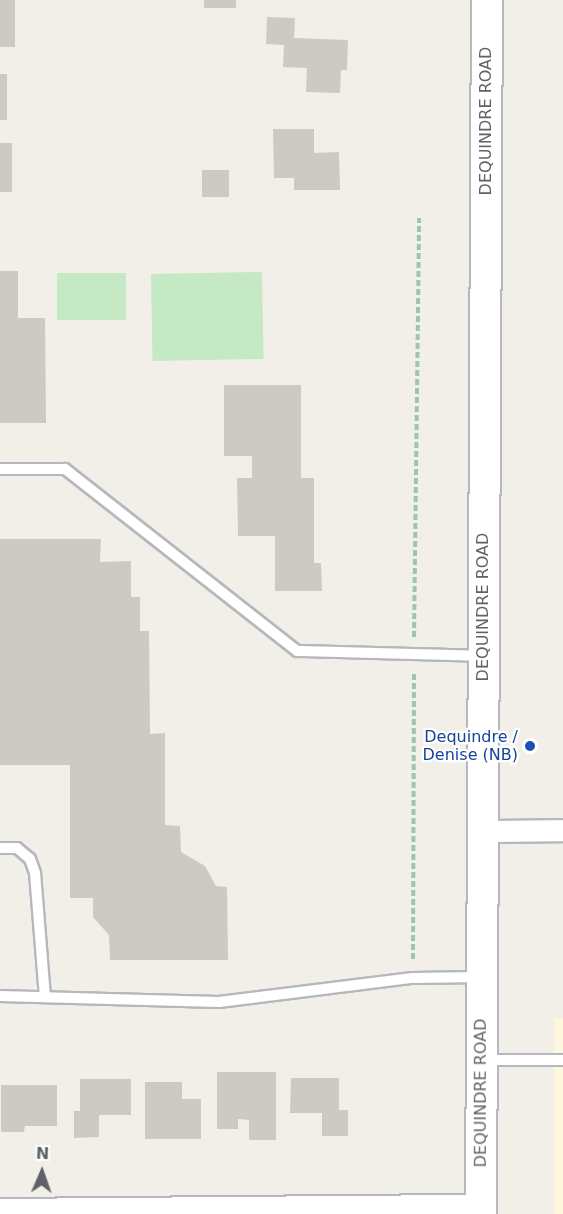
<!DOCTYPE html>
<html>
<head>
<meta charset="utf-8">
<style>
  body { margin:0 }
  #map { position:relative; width:563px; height:1214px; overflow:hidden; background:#f1efe8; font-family:"DejaVu Sans",sans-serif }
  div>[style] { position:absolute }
  .commercial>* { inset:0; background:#fef7e0; transform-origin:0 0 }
  .green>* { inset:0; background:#c5e8c5; transform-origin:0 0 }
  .building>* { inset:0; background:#cccac5; transform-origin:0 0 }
  .path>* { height:4px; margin-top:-2px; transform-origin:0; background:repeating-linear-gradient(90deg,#9cc7a9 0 6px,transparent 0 9px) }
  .roads { filter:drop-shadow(2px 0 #b5b8bc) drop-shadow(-2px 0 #b5b8bc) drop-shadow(0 2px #b5b8bc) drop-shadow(0 -2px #b5b8bc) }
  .service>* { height:10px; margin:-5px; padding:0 5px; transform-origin:5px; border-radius:5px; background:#fff }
  .minor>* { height:21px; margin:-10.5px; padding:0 10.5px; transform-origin:10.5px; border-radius:10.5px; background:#fff }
  .secondary>* { height:30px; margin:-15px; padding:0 15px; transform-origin:15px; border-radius:15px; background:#fff }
  .dots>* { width:16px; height:16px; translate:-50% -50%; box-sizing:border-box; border:3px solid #fff; border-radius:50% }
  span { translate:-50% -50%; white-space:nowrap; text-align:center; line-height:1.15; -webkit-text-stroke:4.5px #fff; paint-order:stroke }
  .street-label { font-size:16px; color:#5f6368 }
  .transit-label { font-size:16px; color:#164399 }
  .right { translate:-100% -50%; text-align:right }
  .north { position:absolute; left:12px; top:1142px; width:60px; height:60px; -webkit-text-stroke:4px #fff; paint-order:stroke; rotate:2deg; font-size:16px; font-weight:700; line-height:24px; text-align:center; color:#5f6368 }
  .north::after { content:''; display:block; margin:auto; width:21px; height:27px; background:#5f6368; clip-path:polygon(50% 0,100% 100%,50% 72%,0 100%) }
</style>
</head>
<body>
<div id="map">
  <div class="commercial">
    <div style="left:554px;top:1018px;width:9px;height:196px"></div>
  </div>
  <div class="green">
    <div style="left:262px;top:272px;width:87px;height:111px;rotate:89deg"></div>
    <div style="left:57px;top:273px;width:69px;height:47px"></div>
  </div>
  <div class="building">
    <div style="left:0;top:0;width:15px;height:47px"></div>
    <div style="left:204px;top:0;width:32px;height:8px"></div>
    <div style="clip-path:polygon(267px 17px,295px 18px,294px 38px,348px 40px,347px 70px,341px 70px,340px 93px,306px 92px,307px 68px,283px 67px,284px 45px,266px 44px)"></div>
    <div style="left:0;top:74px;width:7px;height:46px"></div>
    <div style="clip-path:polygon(273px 129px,314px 129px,314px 153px,339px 152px,340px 190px,294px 190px,294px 178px,274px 178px)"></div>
    <div style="left:0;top:143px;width:12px;height:49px"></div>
    <div style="left:202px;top:170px;width:27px;height:27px"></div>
    <div style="clip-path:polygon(0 271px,18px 271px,18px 318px,45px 318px,46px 423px,0 423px)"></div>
    <div style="clip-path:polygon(224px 385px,301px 385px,301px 478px,314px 478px,314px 563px,321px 563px,322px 591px,275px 591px,275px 536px,238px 536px,237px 478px,252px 478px,252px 456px,224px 456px)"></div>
    <div style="clip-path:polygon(0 539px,101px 539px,100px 562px,131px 561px,131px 597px,140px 597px,140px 631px,149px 631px,150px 734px,165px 733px,165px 825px,180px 826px,181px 852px,205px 866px,216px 886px,227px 887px,228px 960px,110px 960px,109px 935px,93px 917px,93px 898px,70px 898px,70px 765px,0 765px)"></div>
    <div style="clip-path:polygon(217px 1072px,276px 1072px,276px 1140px,249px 1140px,249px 1120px,238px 1119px,238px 1129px,217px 1129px)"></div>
    <div style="clip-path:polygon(291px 1078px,339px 1078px,339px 1110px,348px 1110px,348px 1136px,322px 1136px,322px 1113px,290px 1113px)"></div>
    <div style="clip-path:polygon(80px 1079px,131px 1079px,131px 1115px,99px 1115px,99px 1137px,74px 1138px,74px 1111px,80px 1111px)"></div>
    <div style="clip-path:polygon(145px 1082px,182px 1082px,182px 1099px,201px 1099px,201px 1139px,145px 1139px)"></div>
    <div style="clip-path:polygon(1px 1085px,57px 1085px,57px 1126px,25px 1126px,24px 1132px,1px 1132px)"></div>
  </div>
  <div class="path">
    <div style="left:414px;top:637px;width:419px;rotate:-89.3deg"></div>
    <div style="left:413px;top:959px;width:287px;rotate:-89.8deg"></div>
  </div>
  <div class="roads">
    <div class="service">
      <div style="left:0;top:469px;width:65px"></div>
      <div style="left:65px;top:469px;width:295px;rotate:38.1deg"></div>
      <div style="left:297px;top:651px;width:186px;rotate:1.5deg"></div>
      <div style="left:0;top:848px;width:17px"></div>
      <div style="left:17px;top:848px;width:17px;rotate:40deg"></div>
      <div style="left:30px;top:859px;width:15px;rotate:70deg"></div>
      <div style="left:35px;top:873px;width:123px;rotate:85.4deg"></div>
      <div style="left:0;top:996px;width:219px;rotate:1.6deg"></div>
      <div style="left:219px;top:1002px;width:195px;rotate:-7.1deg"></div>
      <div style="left:413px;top:978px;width:68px;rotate:-0.8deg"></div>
      <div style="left:484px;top:1060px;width:79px"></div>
    </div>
    <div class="minor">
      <div style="left:483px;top:831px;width:80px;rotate:-0.7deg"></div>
      <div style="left:0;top:1209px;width:481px;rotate:-0.5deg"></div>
    </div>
    <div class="secondary">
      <div style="left:481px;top:1214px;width:1214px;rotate:-89.72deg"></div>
    </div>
  </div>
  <div class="dots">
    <div style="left:530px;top:746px;background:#1a4fb4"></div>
  </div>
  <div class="street-label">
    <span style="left:486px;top:121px;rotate:-90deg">DEQUINDRE ROAD</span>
    <span style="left:483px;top:607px;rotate:-90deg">DEQUINDRE ROAD</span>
    <span style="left:481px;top:1093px;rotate:-90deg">DEQUINDRE ROAD</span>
  </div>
  <div class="transit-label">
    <span class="right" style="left:518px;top:746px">Dequindre /<br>Denise (NB)</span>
  </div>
  <div class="north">N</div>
</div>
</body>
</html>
